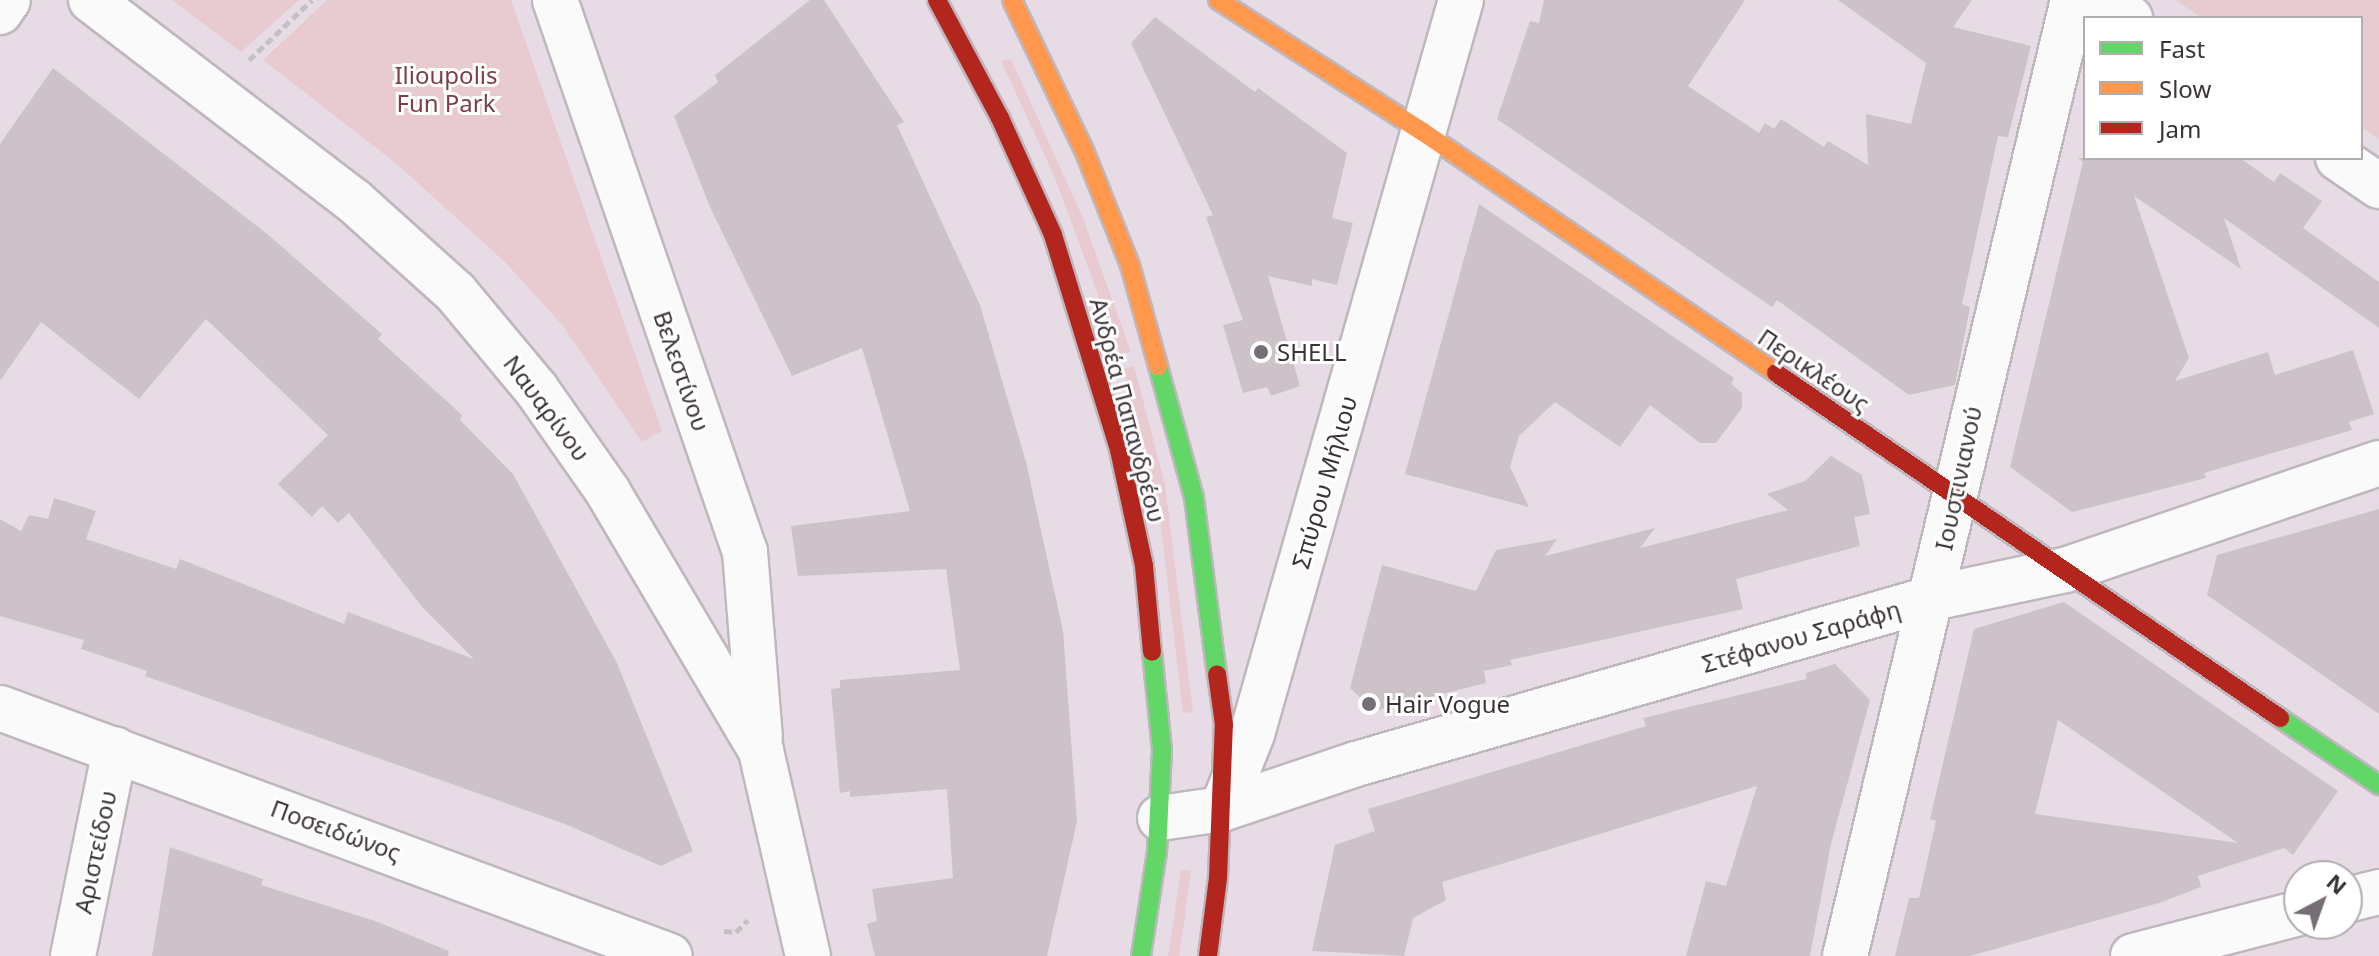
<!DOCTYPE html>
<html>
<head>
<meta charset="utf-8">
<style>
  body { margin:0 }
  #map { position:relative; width:2379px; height:956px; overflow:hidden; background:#e7dce5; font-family:"Noto Sans",sans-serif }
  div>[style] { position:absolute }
  .green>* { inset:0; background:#e8cad1 }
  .building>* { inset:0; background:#ccc2c8 }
  .path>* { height:5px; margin-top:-2.5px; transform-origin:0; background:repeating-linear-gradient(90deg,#c4c0c3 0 8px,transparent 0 12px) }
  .roads { filter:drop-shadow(2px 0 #bfb7be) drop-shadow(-2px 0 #bfb7be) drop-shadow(0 2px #bfb7be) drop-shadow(0 -2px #bfb7be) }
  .street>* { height:44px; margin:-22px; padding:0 22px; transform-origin:22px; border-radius:22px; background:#fbfafb }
  .fast>* { height:18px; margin:-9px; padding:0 9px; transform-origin:9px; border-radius:9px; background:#63d668 }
  .slow>* { height:18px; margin:-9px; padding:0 9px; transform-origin:9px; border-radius:9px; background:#ff974d }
  .jam>* { height:18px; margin:-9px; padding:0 9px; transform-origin:9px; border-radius:9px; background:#b3261e }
  .dots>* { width:22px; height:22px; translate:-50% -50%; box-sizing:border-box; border:4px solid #fff; border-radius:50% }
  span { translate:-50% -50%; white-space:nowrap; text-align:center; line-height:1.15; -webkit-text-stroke:6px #fff; paint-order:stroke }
  .park-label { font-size:24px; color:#7c4049 }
  .poi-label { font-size:24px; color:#3b3339 }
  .left { translate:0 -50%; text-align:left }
  .street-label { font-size:24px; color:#3b3339 }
  .legend { position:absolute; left:2083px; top:16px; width:280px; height:144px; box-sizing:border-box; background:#fff; border:2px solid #b1adb0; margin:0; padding:10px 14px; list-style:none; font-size:24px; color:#3b3339 }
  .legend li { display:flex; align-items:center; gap:16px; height:40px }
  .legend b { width:40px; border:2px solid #b1adb0 }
  .north { position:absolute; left:2283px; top:860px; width:80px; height:80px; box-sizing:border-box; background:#fff; border:2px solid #b1adb0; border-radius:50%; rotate:41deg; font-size:22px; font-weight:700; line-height:32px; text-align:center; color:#3b3339 }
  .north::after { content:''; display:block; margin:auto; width:28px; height:36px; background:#776e75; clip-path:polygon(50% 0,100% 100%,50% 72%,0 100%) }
</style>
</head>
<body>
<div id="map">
  <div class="green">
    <div style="clip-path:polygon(172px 0,299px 0,241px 52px)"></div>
    <div style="clip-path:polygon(327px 0,511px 0,662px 431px,642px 442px,563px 326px,506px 263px,398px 165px,263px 60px)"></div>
    <div style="clip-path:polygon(2175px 0,2379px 0,2379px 139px,2361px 127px,2361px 18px,2202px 18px)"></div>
    <div style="clip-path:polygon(1011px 59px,1083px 218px,1131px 352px,1120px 354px,1055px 178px,1001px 61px)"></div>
    <div style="clip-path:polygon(1134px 366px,1165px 484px,1193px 712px,1183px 713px,1159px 511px,1123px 369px)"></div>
    <div style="clip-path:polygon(1181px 870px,1191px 871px,1183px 930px,1179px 956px,1168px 956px)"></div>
  </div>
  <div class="building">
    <div style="clip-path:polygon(810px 0,824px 0,904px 122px,897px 125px,980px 305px,1026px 462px,1063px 631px,1077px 821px,1047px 956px,875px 956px,867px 924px,877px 921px,872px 889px,953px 878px,947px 789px,850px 797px,850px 791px,840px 793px,831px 689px,840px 688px,840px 680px,960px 670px,946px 569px,798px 576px,791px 526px,910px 511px,862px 348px,792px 376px,710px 207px,674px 116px,718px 82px,715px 75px)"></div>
    <div style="clip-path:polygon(1544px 0,1745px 0,1688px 86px,1759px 133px,1765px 123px,1774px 129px,1781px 119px,1824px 147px,1828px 141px,1868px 165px,1866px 114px,1911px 124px,1926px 63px,1838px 0,1972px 0,1953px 27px,2031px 46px,2008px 137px,1998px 136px,1962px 304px,1970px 307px,1955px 385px,1909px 395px,1777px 300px,1772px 307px,1497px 119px,1530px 21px,1539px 23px)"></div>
    <div style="clip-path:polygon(1155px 17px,1255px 92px,1258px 88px,1347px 153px,1332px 218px,1353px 223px,1337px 285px,1312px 279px,1312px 286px,1268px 276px,1300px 386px,1271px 396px,1267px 387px,1243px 393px,1223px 325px,1243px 320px,1206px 217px,1213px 215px,1131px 43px)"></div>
    <div style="clip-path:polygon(53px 68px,266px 233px,382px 334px,378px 339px,462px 415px,460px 420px,513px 474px,617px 663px,693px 851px,661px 866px,565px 824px,145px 676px,147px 671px,81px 649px,84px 640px,0 616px,0 519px,21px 531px,29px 515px,48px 519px,54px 498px,96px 511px,86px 539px,176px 569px,180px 559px,344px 624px,348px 612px,474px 659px,424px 609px,349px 513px,338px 523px,322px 506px,312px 517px,278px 484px,328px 435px,206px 319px,139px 399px,41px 322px,0 381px,0 144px)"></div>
    <div style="clip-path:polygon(2078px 158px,2240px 158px,2274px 182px,2280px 173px,2322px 201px,2303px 228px,2379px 282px,2379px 328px,2224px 218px,2241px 269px,2134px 196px,2189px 358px,2175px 381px,2268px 352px,2275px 375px,2353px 350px,2374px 414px,2349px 422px,2352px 430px,2204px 473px,2206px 478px,2072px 512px,2010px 467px,2079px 178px,2083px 162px)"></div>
    <div style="clip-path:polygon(1479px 204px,1734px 378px,1731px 384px,1742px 393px,1742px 408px,1716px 443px,1700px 443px,1650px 405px,1620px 447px,1555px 402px,1519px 436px,1510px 467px,1529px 507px,1405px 474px)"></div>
    <div style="clip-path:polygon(1831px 456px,1862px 475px,1870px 514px,1854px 517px,1860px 546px,1736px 579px,1743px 609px,1510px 660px,1512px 665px,1484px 671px,1486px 683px,1374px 711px,1350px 688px,1382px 565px,1476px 591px,1496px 550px,1557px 539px,1545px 556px,1655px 528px,1640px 548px,1788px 510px,1767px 494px,1805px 481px)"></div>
    <div style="clip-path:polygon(2379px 509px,2379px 714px,2207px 595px,2217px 555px)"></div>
    <div style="clip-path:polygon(evenodd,2064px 602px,2338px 791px,2293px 855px,2284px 848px,2198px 876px,2201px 887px,2159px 903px,1970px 956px,1895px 956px,1909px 898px,1919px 898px,1936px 821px,1930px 819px,1974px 629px,2064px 602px,2058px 720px,2238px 843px,2035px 814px,2058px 720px)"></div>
    <div style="clip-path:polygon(1835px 664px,1870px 700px,1831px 844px,1810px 956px,1686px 956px,1706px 881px,1726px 886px,1757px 786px,1442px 882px,1446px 900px,1413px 918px,1404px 956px,1312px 951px,1335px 845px,1375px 831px,1368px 809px,1646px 726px,1643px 718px,1806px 679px,1806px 673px)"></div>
    <div style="clip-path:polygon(170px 847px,263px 879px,261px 885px,375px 921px,449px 951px,448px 956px,152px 956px)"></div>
  </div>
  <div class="path">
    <div style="left:249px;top:60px;width:87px;rotate:-43.6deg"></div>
    <div style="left:724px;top:931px;width:12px;rotate:5deg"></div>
    <div style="left:736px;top:932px;width:17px;rotate:-45deg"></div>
  </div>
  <div class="roads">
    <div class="street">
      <div style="left:91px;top:0;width:331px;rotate:37.4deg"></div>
      <div style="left:354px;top:201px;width:137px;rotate:42deg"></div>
      <div style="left:456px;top:293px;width:125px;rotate:50.2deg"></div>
      <div style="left:536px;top:389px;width:126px;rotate:55deg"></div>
      <div style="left:608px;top:492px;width:301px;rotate:59.4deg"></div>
      <div style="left:761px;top:751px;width:210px;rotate:77.1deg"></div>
      <div style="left:555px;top:0;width:584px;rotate:71.01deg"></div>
      <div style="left:745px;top:552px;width:186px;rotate:85.4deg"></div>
      <div style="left:2104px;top:0;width:32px;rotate:35deg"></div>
      <div style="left:0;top:12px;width:14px;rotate:-56deg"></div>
      <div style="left:2338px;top:158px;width:50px;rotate:34.3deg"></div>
      <div style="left:0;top:708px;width:714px;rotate:20.31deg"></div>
      <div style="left:1222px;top:809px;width:141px;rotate:-18.6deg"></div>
      <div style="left:1356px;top:764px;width:600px;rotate:-16.05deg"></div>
      <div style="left:1933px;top:598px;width:135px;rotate:-12deg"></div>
      <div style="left:2065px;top:570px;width:332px;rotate:-18.8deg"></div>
      <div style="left:1160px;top:818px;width:63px;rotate:-8.3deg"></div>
      <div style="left:1222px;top:809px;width:81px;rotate:-68.2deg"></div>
      <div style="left:1252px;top:734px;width:763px;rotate:-74.11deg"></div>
      <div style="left:2347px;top:900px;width:33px;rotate:-14deg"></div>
      <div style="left:73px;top:956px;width:211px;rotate:-78.5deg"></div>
      <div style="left:1845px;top:956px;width:983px;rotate:-76.59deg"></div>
      <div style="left:2133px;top:956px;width:171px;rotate:-14.5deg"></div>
    </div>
    <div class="fast">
      <div style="left:1158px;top:366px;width:137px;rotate:74.7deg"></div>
      <div style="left:1194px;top:498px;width:177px;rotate:82.6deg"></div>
      <div style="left:2280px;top:718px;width:120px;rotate:34.1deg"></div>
      <div style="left:1141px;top:956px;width:105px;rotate:-81.3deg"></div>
      <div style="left:1157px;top:852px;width:102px;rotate:-87.2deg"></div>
      <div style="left:1162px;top:750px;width:99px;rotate:-95.8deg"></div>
    </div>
    <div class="slow">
      <div style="left:1012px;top:0;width:166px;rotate:64.4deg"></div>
      <div style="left:1084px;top:150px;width:124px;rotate:68.2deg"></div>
      <div style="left:1130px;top:265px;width:105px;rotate:74.5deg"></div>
      <div style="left:1218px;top:0;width:244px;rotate:32.8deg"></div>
      <div style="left:1423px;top:132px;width:427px;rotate:34.3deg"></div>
    </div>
    <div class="jam">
      <div style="left:937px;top:0;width:134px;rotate:61.9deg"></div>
      <div style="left:1000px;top:118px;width:128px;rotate:65.6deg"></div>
      <div style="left:1053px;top:235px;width:225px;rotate:72.9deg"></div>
      <div style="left:1119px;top:450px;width:119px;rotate:77.8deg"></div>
      <div style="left:1144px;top:566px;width:86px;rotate:84.7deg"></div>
      <div style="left:1776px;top:373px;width:611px;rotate:34.39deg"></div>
      <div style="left:1208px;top:956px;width:79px;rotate:-82.7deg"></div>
      <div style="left:1218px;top:878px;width:153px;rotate:-87.8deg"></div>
      <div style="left:1224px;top:725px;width:51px;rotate:-97.8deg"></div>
    </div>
  </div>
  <div class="dots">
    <div style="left:1261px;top:352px;background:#776e75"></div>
    <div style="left:1369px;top:704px;background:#776e75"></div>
  </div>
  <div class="park-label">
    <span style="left:446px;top:89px">Ilioupolis<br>Fun Park</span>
  </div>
  <div class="poi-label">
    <span class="left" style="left:1277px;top:352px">SHELL</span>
    <span class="left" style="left:1385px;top:704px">Hair Vogue</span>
  </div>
  <div class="street-label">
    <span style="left:1814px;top:370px;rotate:34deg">Περικλέους</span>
    <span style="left:682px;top:371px;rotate:71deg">Βελεστίνου</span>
    <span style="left:547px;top:408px;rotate:53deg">Ναυαρίνου</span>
    <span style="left:1128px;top:410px;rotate:75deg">Ανδρέα Παπανδρέου</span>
    <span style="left:1958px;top:478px;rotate:-78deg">Ιουστινιανού</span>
    <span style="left:1324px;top:482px;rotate:-74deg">Σπύρου Μήλιου</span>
    <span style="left:1801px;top:636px;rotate:-16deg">Στέφανου Σαράφη</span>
    <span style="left:336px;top:830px;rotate:20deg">Ποσειδώνος</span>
    <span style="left:95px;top:852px;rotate:-78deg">Αριστείδου</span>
  </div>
  <ul class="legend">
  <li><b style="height:10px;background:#63d668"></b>Fast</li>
  <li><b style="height:10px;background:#ff974d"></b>Slow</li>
  <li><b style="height:10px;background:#b3261e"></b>Jam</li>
  </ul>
  <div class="north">N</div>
</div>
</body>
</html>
